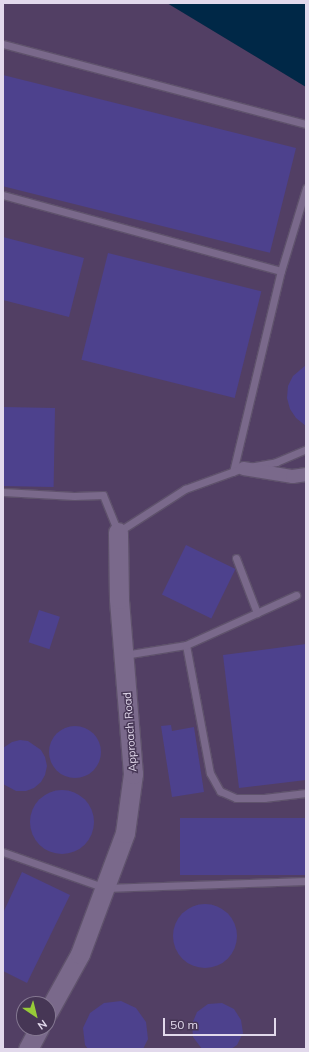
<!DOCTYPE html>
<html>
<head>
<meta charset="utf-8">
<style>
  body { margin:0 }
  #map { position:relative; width:309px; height:1052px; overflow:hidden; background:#463655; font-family:Mulish,sans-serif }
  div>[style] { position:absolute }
  .built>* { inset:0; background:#523f64 }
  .water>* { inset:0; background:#002847 }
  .building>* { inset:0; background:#4d418d; transform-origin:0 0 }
  .round { border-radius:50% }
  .roads { filter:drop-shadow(1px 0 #5f526c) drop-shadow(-1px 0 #5f526c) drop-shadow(0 1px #5f526c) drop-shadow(0 -1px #5f526c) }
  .lane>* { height:7px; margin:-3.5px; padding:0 3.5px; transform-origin:3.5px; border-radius:3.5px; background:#7a698b }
  .street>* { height:13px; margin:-6.5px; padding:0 6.5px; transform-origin:6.5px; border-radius:6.5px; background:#7a698b }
  .secondary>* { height:19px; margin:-9.5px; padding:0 9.5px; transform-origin:9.5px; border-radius:9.5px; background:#7a698b }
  span { translate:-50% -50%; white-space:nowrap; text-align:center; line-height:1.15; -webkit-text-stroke:3px #463655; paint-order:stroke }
  .street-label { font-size:11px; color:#e2d9ec }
  .frame { position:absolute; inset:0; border:4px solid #e2d9ec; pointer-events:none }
  .north { position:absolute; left:16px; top:996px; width:40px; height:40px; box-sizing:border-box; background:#463655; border:1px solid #847791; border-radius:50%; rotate:145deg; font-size:11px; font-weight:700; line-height:16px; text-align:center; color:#e2d9ec }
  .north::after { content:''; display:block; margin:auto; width:14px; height:18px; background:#97cb38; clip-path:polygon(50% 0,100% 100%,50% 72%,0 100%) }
  .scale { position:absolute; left:163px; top:1018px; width:113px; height:18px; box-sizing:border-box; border:2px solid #e2d9ec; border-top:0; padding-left:5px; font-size:12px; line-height:14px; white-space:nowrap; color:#e2d9ec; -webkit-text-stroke:3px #463655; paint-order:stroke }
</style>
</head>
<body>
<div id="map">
  <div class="built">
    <div style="clip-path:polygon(evenodd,3px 3px,167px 3px,306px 87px,306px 1049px,3px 1049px,3px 3px,24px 1004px,48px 1004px,48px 1028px,24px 1028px,24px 1004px)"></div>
  </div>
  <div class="water">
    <div style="clip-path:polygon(167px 3px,306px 3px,306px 87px)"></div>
  </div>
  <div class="building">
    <div style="left:3px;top:75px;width:302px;height:108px;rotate:14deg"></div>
    <div style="clip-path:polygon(3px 237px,84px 258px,69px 317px,3px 300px)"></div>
    <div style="left:108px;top:253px;width:158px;height:110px;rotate:14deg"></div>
    <div style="clip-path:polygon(306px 365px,306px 426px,296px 418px,290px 409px,287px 398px,288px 386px,293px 376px)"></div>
    <div style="left:3px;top:407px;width:52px;height:79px;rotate:1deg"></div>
    <div style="left:186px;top:545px;width:55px;height:55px;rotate:26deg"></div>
    <div style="left:39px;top:610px;width:22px;height:34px;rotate:18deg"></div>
    <div style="clip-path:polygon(306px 644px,306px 780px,239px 788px,223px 655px)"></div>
    <div style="clip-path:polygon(171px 725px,172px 731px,194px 727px,204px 792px,172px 797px,161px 726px)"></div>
    <div class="round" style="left:49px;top:726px;width:52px;height:52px"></div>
    <div style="clip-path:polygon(20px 740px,28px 741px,41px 750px,45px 757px,47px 766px,45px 775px,41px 782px,34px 788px,26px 791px,16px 791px,3px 784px,3px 748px,12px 742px)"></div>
    <div class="round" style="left:30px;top:790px;width:64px;height:64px"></div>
    <div style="left:306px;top:818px;width:57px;height:126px;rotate:90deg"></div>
    <div style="clip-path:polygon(22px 872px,70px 895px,27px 983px,3px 971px,3px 913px)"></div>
    <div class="round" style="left:173px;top:904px;width:64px;height:64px"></div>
    <div style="clip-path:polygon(121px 1001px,136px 1008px,146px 1022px,148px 1039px,143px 1049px,88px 1049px,85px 1045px,83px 1028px,90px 1013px,104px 1003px)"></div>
    <div style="clip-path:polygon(222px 1003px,234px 1009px,241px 1020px,243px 1033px,237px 1045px,231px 1049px,202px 1049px,193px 1037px,192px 1024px,197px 1012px,208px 1004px)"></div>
  </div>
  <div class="roads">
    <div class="lane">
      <div style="left:3px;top:44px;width:313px;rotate:14.8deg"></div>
      <div style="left:3px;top:195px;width:288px;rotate:15.3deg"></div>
      <div style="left:233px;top:472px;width:207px;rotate:-76.6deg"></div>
      <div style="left:281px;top:271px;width:87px;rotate:-73.2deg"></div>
      <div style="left:3px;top:492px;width:71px;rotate:3.2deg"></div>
      <div style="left:74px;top:496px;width:29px;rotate:-2deg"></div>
      <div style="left:103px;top:495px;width:40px;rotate:68deg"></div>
      <div style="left:118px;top:532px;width:80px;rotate:-32.7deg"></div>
      <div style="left:185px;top:489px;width:62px;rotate:-19.9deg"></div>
      <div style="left:243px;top:468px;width:34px;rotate:-10deg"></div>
      <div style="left:276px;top:462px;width:33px;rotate:-23deg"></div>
      <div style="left:236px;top:558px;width:59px;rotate:69.1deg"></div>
      <div style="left:186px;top:645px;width:130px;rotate:79.4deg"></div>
      <div style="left:210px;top:773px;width:21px;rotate:61deg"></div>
      <div style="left:220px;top:791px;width:17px;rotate:24deg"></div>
      <div style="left:236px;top:798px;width:28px"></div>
      <div style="left:264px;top:798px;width:42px;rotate:-6.8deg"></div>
      <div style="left:124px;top:655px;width:63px;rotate:-9.2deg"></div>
      <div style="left:186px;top:645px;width:121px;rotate:-24.4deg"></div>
      <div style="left:3px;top:852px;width:108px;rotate:19.4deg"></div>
      <div style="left:105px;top:888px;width:201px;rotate:-2deg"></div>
    </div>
    <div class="street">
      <div style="left:243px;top:468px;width:50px;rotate:9.3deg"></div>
      <div style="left:292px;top:476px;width:14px;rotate:-8deg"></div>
    </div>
    <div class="secondary">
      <div style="left:48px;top:1012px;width:66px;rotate:-61.1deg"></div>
      <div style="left:80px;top:954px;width:129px;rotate:-69.6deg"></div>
      <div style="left:125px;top:833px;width:60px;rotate:-82.3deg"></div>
      <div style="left:133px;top:774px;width:176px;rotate:-94.6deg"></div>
      <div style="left:119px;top:599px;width:67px;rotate:-90.9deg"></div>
      <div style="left:28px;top:1049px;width:24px;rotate:-62deg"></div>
    </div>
  </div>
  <div class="street-label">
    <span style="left:130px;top:732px;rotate:-94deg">Approach Road</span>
  </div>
  <div class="frame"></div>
  <div class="north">N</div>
  <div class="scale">50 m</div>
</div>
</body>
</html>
